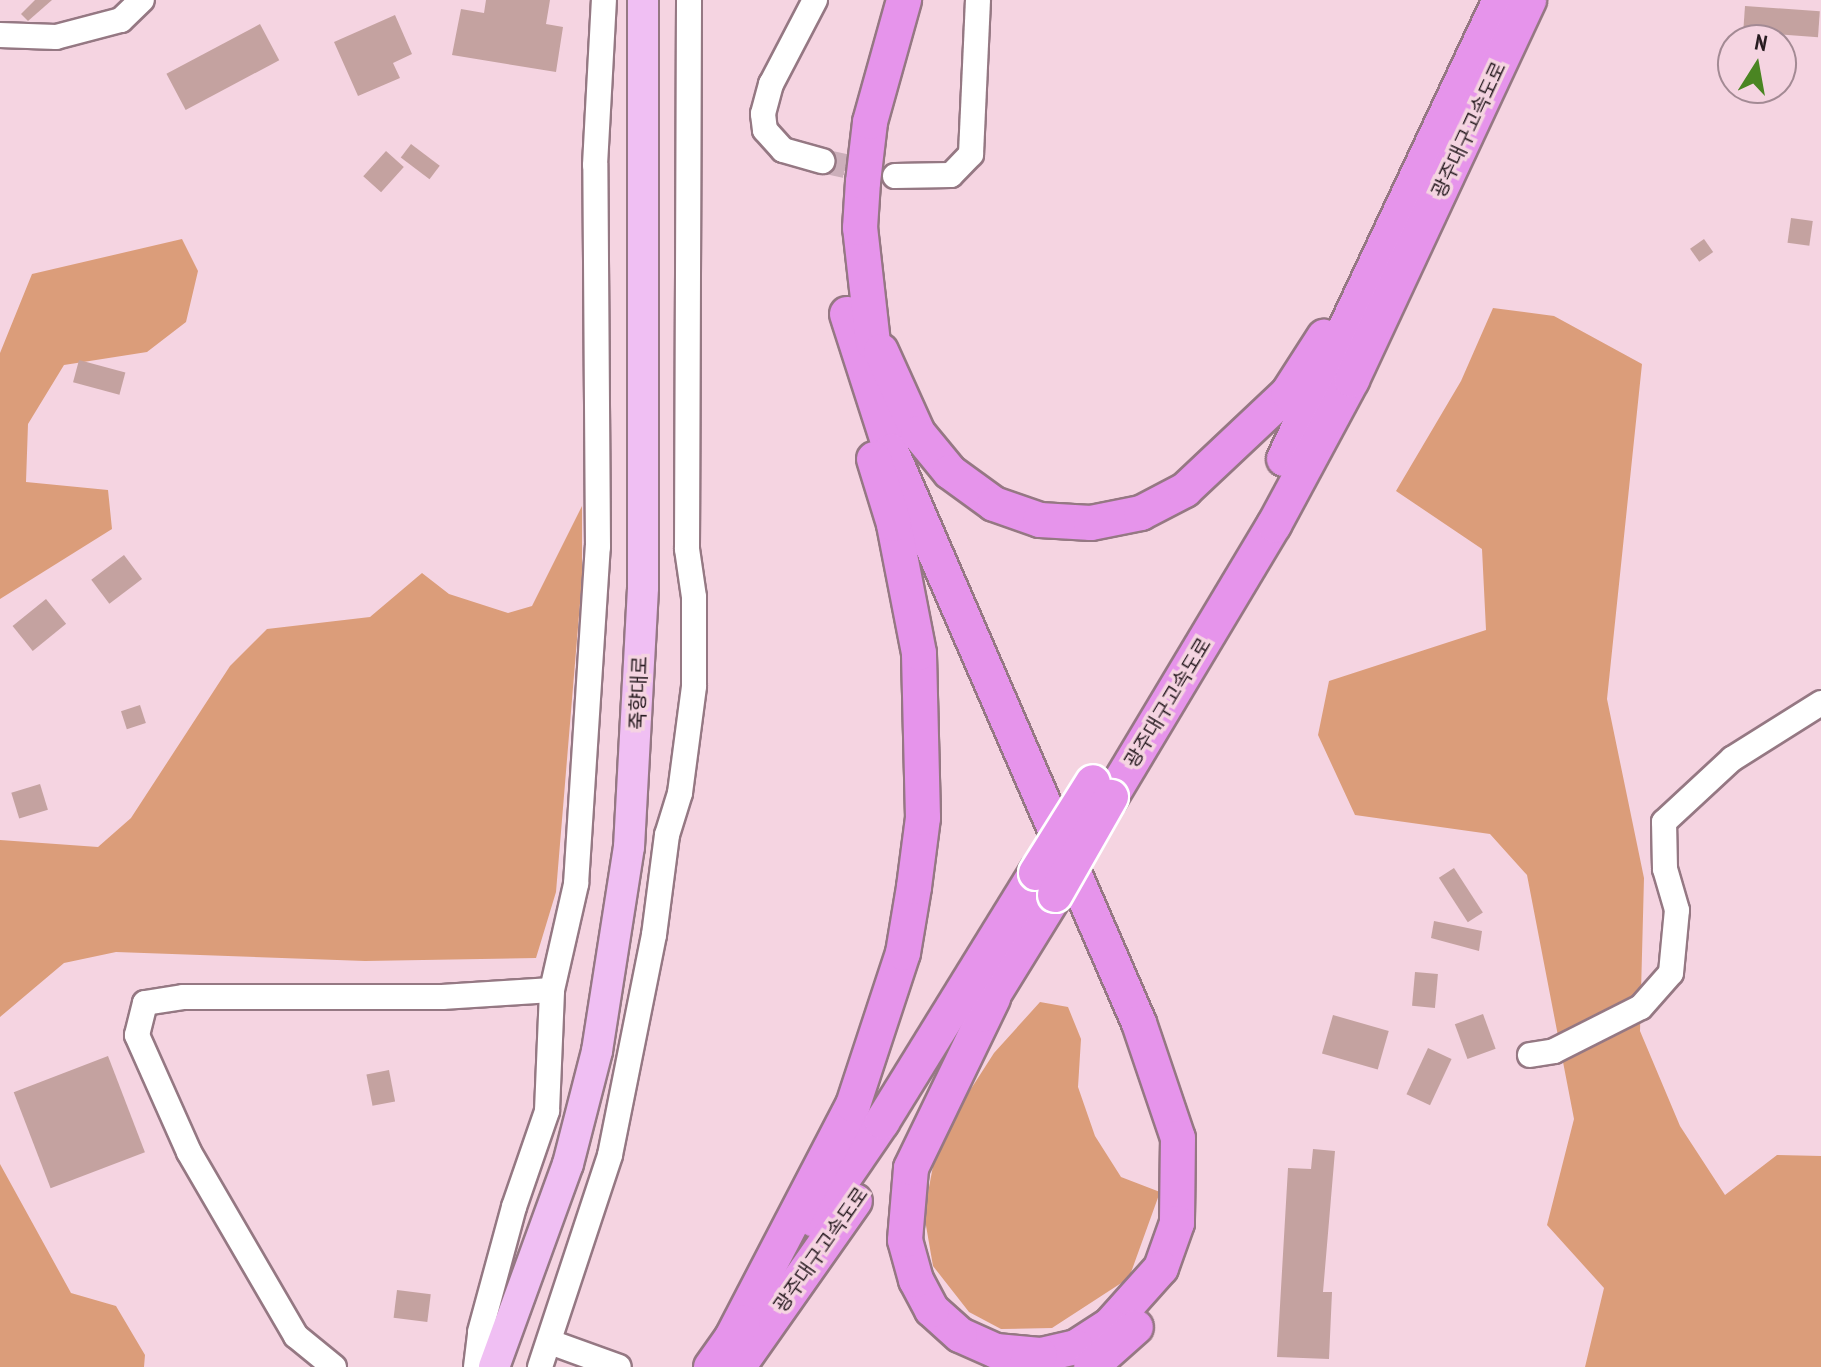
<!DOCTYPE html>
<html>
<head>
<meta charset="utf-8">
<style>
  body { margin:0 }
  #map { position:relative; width:1821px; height:1367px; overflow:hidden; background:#f5d4e1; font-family:"PT Sans Narrow","Noto Sans KR",sans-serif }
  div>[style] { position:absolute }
  .green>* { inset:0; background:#db9d7a }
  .building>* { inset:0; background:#c4a2a0; transform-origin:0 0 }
  .minor-tunnel>* { height:24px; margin-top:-12px; transform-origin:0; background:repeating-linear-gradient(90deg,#ccafba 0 24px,transparent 0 36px) }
  .roads { filter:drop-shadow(2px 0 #957883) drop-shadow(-2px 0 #957883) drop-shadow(0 2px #957883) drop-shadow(0 -2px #957883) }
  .minor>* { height:24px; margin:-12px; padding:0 12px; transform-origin:12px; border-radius:12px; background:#fff }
  .major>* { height:30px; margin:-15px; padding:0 15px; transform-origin:15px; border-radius:15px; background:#f0bff3 }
  .highway>* { height:34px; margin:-17px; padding:0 17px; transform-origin:17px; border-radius:17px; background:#e694eb }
  .bridges { filter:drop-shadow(2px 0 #fff) drop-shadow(-2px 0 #fff) drop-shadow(0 2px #fff) drop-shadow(0 -2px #fff) }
  .highway-bridge>* { height:34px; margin:-17px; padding:0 17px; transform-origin:17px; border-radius:17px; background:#e694eb }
  span { translate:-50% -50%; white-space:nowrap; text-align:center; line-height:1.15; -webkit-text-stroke:7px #f5d4e1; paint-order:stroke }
  .street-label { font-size:20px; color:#271b20 }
  .north { position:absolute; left:1717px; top:24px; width:80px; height:80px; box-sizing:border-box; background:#f5d4e1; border:2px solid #a38a94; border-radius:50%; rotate:11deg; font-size:22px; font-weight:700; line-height:32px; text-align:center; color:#271b20 }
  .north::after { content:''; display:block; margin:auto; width:28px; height:36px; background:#4a8522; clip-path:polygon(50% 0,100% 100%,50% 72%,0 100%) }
</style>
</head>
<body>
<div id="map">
  <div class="green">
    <div style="clip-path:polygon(182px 239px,198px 271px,186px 322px,147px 352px,64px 365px,28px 424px,26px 482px,108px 490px,112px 529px,0 599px,0 353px,32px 274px)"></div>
    <div style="clip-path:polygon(1493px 308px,1554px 316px,1642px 364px,1607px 699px,1644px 878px,1640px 1031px,1680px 1126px,1725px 1195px,1777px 1155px,1821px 1156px,1821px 1367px,1585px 1367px,1604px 1288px,1547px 1225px,1574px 1119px,1527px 875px,1490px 834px,1355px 815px,1318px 735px,1329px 681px,1486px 630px,1482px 549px,1396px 491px,1461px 381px)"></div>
    <div style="clip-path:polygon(582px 506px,582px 579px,556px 892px,536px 958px,365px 961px,116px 952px,64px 963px,0 1017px,0 840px,98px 847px,131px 818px,230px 666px,267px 629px,370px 617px,422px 573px,449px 594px,508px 613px,532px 606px)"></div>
    <div style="clip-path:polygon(1040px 1002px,1068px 1007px,1081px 1039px,1078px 1087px,1095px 1136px,1121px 1177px,1160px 1192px,1129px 1278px,1052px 1328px,1001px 1329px,969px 1312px,933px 1266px,924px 1214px,933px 1166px,958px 1109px,994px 1053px)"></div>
    <div style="clip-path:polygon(0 1164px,71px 1293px,116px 1306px,145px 1355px,144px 1367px,0 1367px)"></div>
  </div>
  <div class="building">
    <div style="clip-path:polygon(35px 0,52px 0,28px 21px,21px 14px)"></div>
    <div style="clip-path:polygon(486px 0,550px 0,546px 24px,563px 27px,556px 72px,452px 55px,461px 9px,484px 13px)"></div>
    <div style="left:1745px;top:6px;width:75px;height:26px;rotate:4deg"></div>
    <div style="clip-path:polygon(395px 15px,412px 54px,393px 63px,400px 78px,358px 96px,334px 42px)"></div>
    <div style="left:260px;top:24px;width:41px;height:106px;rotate:62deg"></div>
    <div style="left:411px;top:144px;width:36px;height:17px;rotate:37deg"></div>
    <div style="left:386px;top:151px;width:24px;height:34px;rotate:42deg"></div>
    <div style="left:1791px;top:218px;width:22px;height:25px;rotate:8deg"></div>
    <div style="left:1704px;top:239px;width:16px;height:17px;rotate:55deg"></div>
    <div style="left:79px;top:360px;width:48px;height:23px;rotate:15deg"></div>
    <div style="left:124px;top:555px;width:30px;height:41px;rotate:53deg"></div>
    <div style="left:46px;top:599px;width:32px;height:43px;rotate:51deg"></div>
    <div style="left:140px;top:705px;width:19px;height:20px;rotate:72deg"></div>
    <div style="left:40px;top:784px;width:27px;height:30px;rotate:73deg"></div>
    <div style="left:1454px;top:868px;width:53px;height:18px;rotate:57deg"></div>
    <div style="clip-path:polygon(1434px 921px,1482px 931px,1479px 951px,1431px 938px)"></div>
    <div style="left:1415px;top:972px;width:23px;height:34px;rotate:5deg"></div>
    <div style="left:1483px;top:1014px;width:37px;height:30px;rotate:70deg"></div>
    <div style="left:1333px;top:1015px;width:58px;height:40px;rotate:16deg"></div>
    <div style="left:1428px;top:1048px;width:26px;height:51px;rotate:25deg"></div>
    <div style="left:108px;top:1056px;width:103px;height:101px;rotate:69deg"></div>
    <div style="left:389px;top:1070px;width:32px;height:23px;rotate:79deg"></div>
    <div style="clip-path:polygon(1313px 1149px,1335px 1151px,1323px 1292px,1332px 1292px,1329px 1359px,1277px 1357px,1288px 1168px,1311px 1169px)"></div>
    <div style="left:397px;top:1290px;width:34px;height:28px;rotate:7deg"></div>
  </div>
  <div class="minor-tunnel">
    <div style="left:822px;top:161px;width:57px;rotate:12.1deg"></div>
  </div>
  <div class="roads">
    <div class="minor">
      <div style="left:815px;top:0;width:95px;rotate:117.6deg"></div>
      <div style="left:771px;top:84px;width:31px;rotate:105deg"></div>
      <div style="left:763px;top:114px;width:16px;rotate:83deg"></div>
      <div style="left:765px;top:130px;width:27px;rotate:48deg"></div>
      <div style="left:783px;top:150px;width:41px;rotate:15.8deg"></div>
      <div style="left:0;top:35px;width:56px;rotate:2deg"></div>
      <div style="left:56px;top:37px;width:67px;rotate:-14.7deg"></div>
      <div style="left:121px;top:20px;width:29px;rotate:-44deg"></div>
      <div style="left:895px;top:176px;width:56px;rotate:-1deg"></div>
      <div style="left:951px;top:175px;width:29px;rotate:-46deg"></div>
      <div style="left:971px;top:154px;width:154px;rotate:-87.4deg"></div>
      <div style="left:1530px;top:1055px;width:24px;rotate:-9deg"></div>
      <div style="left:1554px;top:1051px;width:97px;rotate:-26.8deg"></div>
      <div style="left:1641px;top:1007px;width:45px;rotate:-48.6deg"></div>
      <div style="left:1671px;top:973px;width:63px;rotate:-84.6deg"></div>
      <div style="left:1677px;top:910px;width:43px;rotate:-106.3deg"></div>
      <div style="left:1665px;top:869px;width:47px;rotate:-91.2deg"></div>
      <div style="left:1664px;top:822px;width:93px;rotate:-42.8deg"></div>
      <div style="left:1732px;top:759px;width:105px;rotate:-32.2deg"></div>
      <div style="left:550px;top:1342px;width:73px;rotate:19.9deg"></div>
      <div style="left:334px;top:1367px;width:49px;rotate:-140.8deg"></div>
      <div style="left:296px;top:1336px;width:213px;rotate:-120.2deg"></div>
      <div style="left:189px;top:1152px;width:128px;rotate:-114deg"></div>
      <div style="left:137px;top:1035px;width:33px;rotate:-76deg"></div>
      <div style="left:145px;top:1003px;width:38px;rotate:-9deg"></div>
      <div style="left:183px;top:997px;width:259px"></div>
      <div style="left:442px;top:997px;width:110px;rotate:-3.6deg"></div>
      <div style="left:476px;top:1367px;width:35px;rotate:-83deg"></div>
      <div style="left:480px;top:1332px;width:130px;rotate:-74.8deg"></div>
      <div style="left:514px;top:1207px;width:102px;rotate:-71deg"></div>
      <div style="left:547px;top:1111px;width:121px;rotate:-87.6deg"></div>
      <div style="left:552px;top:990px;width:109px;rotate:-77.2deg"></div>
      <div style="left:576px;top:884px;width:338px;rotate:-86.3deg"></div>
      <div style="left:598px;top:547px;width:382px;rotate:-90.4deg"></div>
      <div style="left:595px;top:165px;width:165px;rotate:-86.9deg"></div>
      <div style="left:540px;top:1367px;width:223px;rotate:-71.7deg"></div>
      <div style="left:610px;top:1155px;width:224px;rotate:-78.7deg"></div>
      <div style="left:654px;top:935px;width:101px;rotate:-82.6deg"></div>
      <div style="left:667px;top:835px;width:44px;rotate:-72.8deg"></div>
      <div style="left:680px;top:793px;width:108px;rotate:-82.5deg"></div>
      <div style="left:694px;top:686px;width:89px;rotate:-90deg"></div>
      <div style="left:694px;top:597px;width:49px;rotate:-98.3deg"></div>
      <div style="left:687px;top:549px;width:549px;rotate:-89.79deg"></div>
    </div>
    <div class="major">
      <div style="left:494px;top:1367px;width:216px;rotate:-70deg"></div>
      <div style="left:568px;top:1164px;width:117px;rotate:-75.6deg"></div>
      <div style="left:597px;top:1051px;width:206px;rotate:-81.1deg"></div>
      <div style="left:629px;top:847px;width:260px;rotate:-86.9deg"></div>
      <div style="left:643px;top:587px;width:587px;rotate:-90deg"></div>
    </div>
    <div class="highway">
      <div style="left:847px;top:314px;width:144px;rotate:72.2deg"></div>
      <div style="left:891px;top:451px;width:623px;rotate:66.56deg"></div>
      <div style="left:1139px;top:1023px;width:121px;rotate:71.3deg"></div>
      <div style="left:1178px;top:1138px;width:85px;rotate:90.7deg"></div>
      <div style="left:1177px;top:1223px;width:48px;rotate:109.6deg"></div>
      <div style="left:1161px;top:1268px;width:76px;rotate:131.8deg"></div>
      <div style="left:1110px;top:1325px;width:40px;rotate:147.1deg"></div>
      <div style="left:1076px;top:1347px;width:37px;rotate:167deg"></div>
      <div style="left:1040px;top:1355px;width:44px;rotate:-174.8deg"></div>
      <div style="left:996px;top:1351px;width:39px;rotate:-156deg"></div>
      <div style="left:960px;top:1335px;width:38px;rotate:-138deg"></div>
      <div style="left:932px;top:1310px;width:34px;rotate:-118deg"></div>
      <div style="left:916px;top:1280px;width:41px;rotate:-105.4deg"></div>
      <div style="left:905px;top:1240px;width:72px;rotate:-85.2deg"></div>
      <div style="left:911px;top:1168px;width:189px;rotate:-64.2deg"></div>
      <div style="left:873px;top:343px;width:116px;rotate:-96.4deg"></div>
      <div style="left:860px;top:228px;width:46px;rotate:-86.3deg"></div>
      <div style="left:863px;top:182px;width:60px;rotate:-83.3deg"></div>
      <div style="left:870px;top:122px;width:127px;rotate:-74.4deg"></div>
      <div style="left:881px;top:351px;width:90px;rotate:65.7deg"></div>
      <div style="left:918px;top:433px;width:50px;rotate:50.6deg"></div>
      <div style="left:950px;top:472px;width:54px;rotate:36deg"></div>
      <div style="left:994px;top:504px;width:49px;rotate:19.2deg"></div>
      <div style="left:1040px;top:520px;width:51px;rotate:3.4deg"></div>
      <div style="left:1091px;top:523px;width:51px;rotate:-11.3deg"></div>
      <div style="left:1141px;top:513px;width:50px;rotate:-27.6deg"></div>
      <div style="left:1185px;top:490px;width:141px;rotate:-43.3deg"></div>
      <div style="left:1288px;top:393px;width:67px;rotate:-57.3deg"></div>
      <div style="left:1284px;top:459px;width:507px;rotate:-64.8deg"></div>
      <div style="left:1111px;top:797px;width:317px;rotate:-59.1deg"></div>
      <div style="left:1274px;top:525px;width:165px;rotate:-61.7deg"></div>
      <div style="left:1352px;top:380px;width:419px;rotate:-65deg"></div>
      <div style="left:981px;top:1015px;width:141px;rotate:-58.3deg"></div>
      <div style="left:815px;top:1220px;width:119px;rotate:-55.6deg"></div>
      <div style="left:882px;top:1122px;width:293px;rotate:-58.3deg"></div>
      <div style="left:730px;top:1341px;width:266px;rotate:-62.5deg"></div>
      <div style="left:853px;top:1105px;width:160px;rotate:-71.8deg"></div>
      <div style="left:903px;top:953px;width:67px;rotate:-80.5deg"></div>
      <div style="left:914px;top:887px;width:70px;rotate:-82.6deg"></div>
      <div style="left:923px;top:818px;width:165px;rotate:-91.4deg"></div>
      <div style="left:919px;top:653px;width:131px;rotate:-101deg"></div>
      <div style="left:894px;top:524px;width:68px;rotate:-107.1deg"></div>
      <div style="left:741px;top:1363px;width:198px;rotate:-54.9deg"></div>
      <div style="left:711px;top:1367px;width:55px;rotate:-54.6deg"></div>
      <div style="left:1091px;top:1367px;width:60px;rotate:-41.6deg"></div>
    </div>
  </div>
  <div class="bridges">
    <div class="highway-bridge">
      <div style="left:1036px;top:873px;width:107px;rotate:-57.9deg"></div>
      <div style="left:1055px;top:895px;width:113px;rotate:-60.3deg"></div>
    </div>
  </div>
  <div class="street-label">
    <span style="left:1469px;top:130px;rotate:-65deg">광주대구고속도로</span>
    <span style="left:639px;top:693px;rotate:-88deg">죽향대로</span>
    <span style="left:1168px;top:703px;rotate:-59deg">광주대구고속도로</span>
    <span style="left:821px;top:1250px;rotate:-55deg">광주대구고속도로</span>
  </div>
  <div class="north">N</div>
</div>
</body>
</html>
